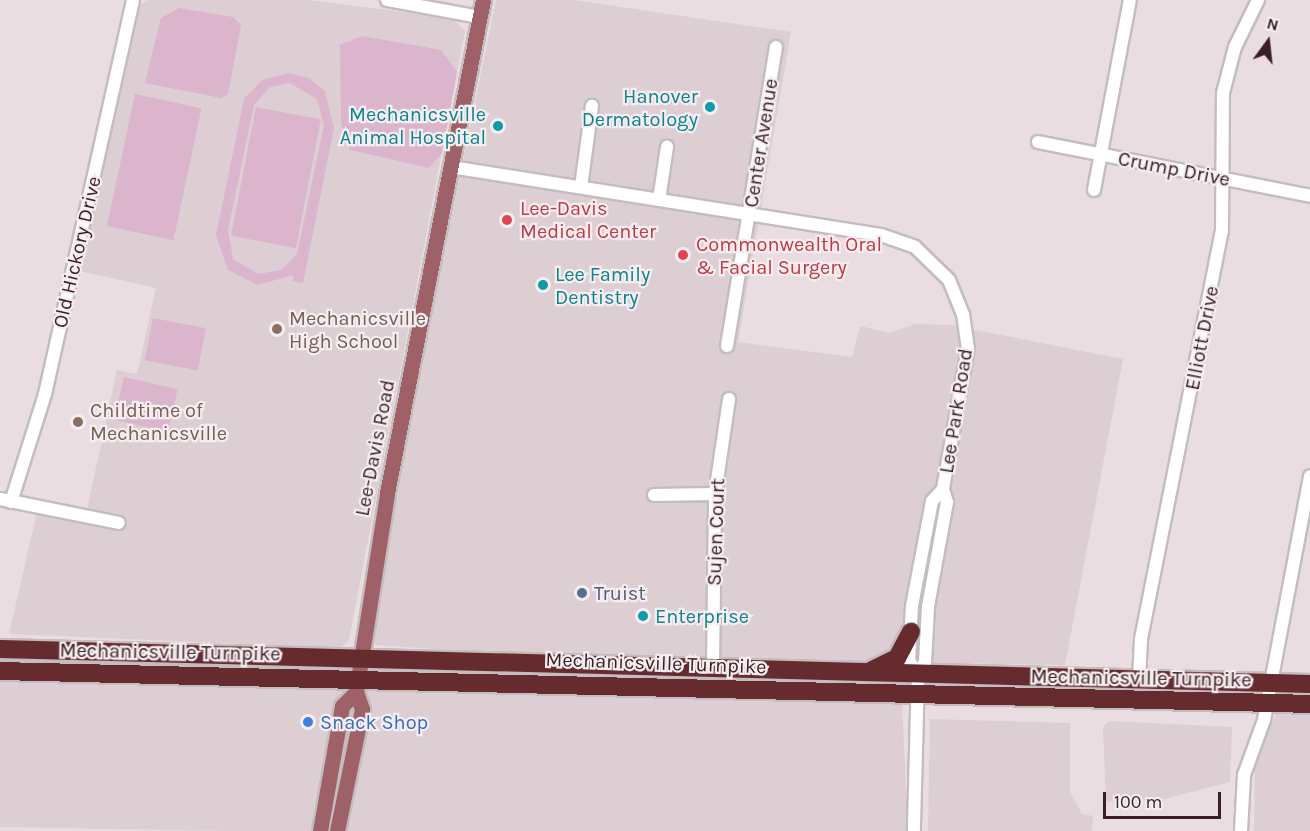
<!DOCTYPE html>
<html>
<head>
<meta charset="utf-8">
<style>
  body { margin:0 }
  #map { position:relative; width:1310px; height:831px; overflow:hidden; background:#e9dde1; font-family:Karla,sans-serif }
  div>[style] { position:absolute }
  .built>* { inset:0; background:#ddced3; transform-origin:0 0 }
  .green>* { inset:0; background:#dbb5cc; transform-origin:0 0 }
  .roads { filter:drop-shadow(2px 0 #c4bcbd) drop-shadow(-2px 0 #c4bcbd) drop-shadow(0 2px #c4bcbd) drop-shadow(0 -2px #c4bcbd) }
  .minor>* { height:12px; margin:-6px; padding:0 6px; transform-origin:6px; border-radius:6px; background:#fff }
  .major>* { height:15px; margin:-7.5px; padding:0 7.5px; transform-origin:7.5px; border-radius:7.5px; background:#9f6168 }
  .highway>* { height:18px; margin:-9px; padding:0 9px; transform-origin:9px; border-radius:9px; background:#652b2f }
  .dots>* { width:16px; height:16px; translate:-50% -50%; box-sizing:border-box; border:3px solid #f6edf1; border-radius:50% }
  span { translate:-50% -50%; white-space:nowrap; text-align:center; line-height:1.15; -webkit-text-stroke:4.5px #f6edf1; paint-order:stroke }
  .culture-label { font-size:20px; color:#0d838f }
  .right { translate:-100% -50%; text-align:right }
  .left { translate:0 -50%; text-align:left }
  .street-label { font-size:20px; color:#391f22 }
  .health-label { font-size:20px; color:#be3a42 }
  .education-label { font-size:20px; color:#785e54 }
  .service-label { font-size:20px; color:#4e5e75 }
  .shop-label { font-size:20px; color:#366cbe }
  .north { position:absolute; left:1238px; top:12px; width:60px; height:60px; -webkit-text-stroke:4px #f6edf1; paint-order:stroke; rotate:15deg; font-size:16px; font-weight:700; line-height:24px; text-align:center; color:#391f22 }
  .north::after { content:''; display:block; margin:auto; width:21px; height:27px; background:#391f22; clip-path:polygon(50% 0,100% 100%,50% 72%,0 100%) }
  .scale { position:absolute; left:1103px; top:792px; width:118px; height:27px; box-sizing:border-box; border:3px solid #391f22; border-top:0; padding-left:8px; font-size:18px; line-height:21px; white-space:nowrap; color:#391f22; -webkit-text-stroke:4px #f6edf1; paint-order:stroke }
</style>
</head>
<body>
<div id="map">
  <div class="built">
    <div style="clip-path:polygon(149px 0,308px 0,452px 18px,465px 31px,349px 640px,340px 648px,9px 634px,40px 499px,87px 509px,117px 370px,137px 374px,156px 288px,80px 271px,138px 6px)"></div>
    <div style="clip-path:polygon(496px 0,574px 0,791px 32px,738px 342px,852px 357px,860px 326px,890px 333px,915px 324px,950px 325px,1123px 359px,1065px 665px,542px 656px,376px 645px,370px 633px,395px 492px)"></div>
    <div style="left:0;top:681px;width:347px;height:146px;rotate:1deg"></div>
    <div style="clip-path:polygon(367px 690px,902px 703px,908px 831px,334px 831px)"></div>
    <div style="clip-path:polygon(1276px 714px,1310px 715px,1310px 831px,1254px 831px,1255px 762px)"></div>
    <div style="clip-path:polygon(930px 719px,1070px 723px,1070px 792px,1082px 814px,1093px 816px,1092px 831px,928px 831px)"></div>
    <div style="clip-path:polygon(1109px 721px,1232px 727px,1230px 782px,1164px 799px,1106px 802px,1103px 727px)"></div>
  </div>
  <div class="green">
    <div style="clip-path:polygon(179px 8px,233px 17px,241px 25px,228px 94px,221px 98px,145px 83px,161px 18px)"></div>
    <div style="clip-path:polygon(362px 36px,441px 50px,457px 72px,442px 153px,429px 168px,350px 150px,341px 124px,340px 45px)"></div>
    <div style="clip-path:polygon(evenodd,289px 73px,309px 78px,325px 91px,334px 128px,303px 283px,293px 281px,293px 275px,258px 285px,228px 270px,216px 235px,244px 99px,262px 80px,289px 73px,290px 83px,317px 99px,324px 125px,297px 254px,281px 270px,258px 274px,233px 259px,228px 230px,254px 105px,270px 87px,290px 83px)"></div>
    <div style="left:135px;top:94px;width:68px;height:135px;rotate:12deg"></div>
    <div style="left:256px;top:107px;width:66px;height:131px;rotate:11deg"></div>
    <div style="left:153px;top:318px;width:54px;height:43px;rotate:11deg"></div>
    <div style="left:124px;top:377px;width:55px;height:44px;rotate:13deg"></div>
  </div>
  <div class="roads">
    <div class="minor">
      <div style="left:387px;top:0;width:95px;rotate:10.4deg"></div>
      <div style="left:1038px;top:142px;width:277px;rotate:11.2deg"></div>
      <div style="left:451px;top:167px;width:435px;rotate:9deg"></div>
      <div style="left:881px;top:235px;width:36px;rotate:19deg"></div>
      <div style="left:915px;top:247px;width:47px;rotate:44.1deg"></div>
      <div style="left:949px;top:280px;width:37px;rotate:68deg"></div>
      <div style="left:963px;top:314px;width:34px;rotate:82deg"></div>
      <div style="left:968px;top:348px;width:143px;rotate:100.1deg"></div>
      <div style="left:943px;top:489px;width:14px;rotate:73deg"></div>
      <div style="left:947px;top:502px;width:107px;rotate:100.3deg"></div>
      <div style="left:928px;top:607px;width:55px;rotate:93.1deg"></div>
      <div style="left:925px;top:662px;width:13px;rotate:122deg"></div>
      <div style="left:918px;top:673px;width:158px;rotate:91.5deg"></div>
      <div style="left:581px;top:187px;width:82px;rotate:-82.3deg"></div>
      <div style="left:1094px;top:190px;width:193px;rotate:-79.3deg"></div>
      <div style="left:659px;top:200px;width:54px;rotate:-81.4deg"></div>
      <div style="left:727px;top:346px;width:303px;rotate:-80.7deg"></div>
      <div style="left:654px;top:495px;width:61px;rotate:-0.9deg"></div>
      <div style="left:0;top:499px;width:121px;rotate:11.4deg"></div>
      <div style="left:11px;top:502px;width:113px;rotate:-72.5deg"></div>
      <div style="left:45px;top:394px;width:404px;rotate:-77.4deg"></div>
      <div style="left:713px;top:666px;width:172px;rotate:-89.3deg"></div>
      <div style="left:715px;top:494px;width:96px;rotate:-81.6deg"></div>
      <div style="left:918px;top:673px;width:15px;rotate:-127deg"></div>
      <div style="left:909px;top:661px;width:55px;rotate:-86.9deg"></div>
      <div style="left:912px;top:606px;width:107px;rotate:-79.2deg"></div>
      <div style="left:932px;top:501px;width:16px;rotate:-47deg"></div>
      <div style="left:1139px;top:679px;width:40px;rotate:-87.1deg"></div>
      <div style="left:1141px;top:639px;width:416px;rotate:-78.8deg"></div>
      <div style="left:1222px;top:231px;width:138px;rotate:-89.6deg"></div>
      <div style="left:1223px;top:93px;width:48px;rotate:-75.4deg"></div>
      <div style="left:1235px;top:47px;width:52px;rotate:-63.9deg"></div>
      <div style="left:1241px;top:831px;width:56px;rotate:-86.9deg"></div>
      <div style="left:1244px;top:775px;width:59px;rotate:-70deg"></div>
      <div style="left:1264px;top:720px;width:248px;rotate:-79.3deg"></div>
    </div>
    <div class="major">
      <div style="left:320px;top:831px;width:127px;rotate:-80deg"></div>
      <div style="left:342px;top:706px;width:20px;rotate:-45deg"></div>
      <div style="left:337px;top:831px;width:125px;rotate:-78.4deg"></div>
      <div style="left:362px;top:709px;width:18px;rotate:-109deg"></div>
      <div style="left:356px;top:692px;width:201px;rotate:-81.1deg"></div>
      <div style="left:387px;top:493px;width:502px;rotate:-78.98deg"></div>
    </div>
    <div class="highway">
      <div style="left:0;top:649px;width:1310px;rotate:1.53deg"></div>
      <div style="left:872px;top:670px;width:28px;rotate:-26deg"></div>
      <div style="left:897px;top:658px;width:30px;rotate:-62deg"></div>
      <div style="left:0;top:671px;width:1310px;rotate:1.44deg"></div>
    </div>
  </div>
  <div class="dots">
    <div style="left:710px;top:107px;background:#0f9aa8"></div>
    <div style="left:498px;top:126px;background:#0f9aa8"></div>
    <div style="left:507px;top:220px;background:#e0444e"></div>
    <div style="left:683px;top:255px;background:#e0444e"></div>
    <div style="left:543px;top:285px;background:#0f9aa8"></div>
    <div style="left:277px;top:329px;background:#8d6e63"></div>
    <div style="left:78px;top:422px;background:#8d6e63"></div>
    <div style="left:582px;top:593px;background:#5c6f8a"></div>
    <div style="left:643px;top:616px;background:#0f9aa8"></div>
    <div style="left:308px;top:722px;background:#3f7fe0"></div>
  </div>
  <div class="culture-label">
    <span class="right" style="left:698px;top:108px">Hanover<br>Dermatology</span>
    <span class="right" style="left:486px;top:126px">Mechanicsville<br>Animal Hospital</span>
    <span class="left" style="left:555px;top:286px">Lee Family<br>Dentistry</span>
    <span class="left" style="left:655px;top:616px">Enterprise</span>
  </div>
  <div class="street-label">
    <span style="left:761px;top:143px;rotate:-81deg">Center Avenue</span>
    <span style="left:1174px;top:169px;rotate:11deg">Crump Drive</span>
    <span style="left:77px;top:252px;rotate:-77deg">Old Hickory Drive</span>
    <span style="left:1202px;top:338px;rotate:-79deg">Elliott Drive</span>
    <span style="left:956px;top:411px;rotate:-81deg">Lee Park Road</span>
    <span style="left:375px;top:448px;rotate:-79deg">Lee-Davis Road</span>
    <span style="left:716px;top:532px;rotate:-88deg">Sujen Court</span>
    <span style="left:170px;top:652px;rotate:1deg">Mechanicsville Turnpike</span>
    <span style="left:656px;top:663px;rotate:2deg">Mechanicsville Turnpike</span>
    <span style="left:1141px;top:678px;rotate:1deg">Mechanicsville Turnpike</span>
  </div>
  <div class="health-label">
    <span class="left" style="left:520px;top:220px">Lee-Davis<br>Medical Center</span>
    <span class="left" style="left:696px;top:256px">Commonwealth Oral<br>&amp; Facial Surgery</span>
  </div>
  <div class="education-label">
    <span class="left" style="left:289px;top:330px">Mechanicsville<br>High School</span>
    <span class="left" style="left:90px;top:422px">Childtime of<br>Mechanicsville</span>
  </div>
  <div class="service-label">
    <span class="left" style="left:594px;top:593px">Truist</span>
  </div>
  <div class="shop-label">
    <span class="left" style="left:320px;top:722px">Snack Shop</span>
  </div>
  <div class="north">N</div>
  <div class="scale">100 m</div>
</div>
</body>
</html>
